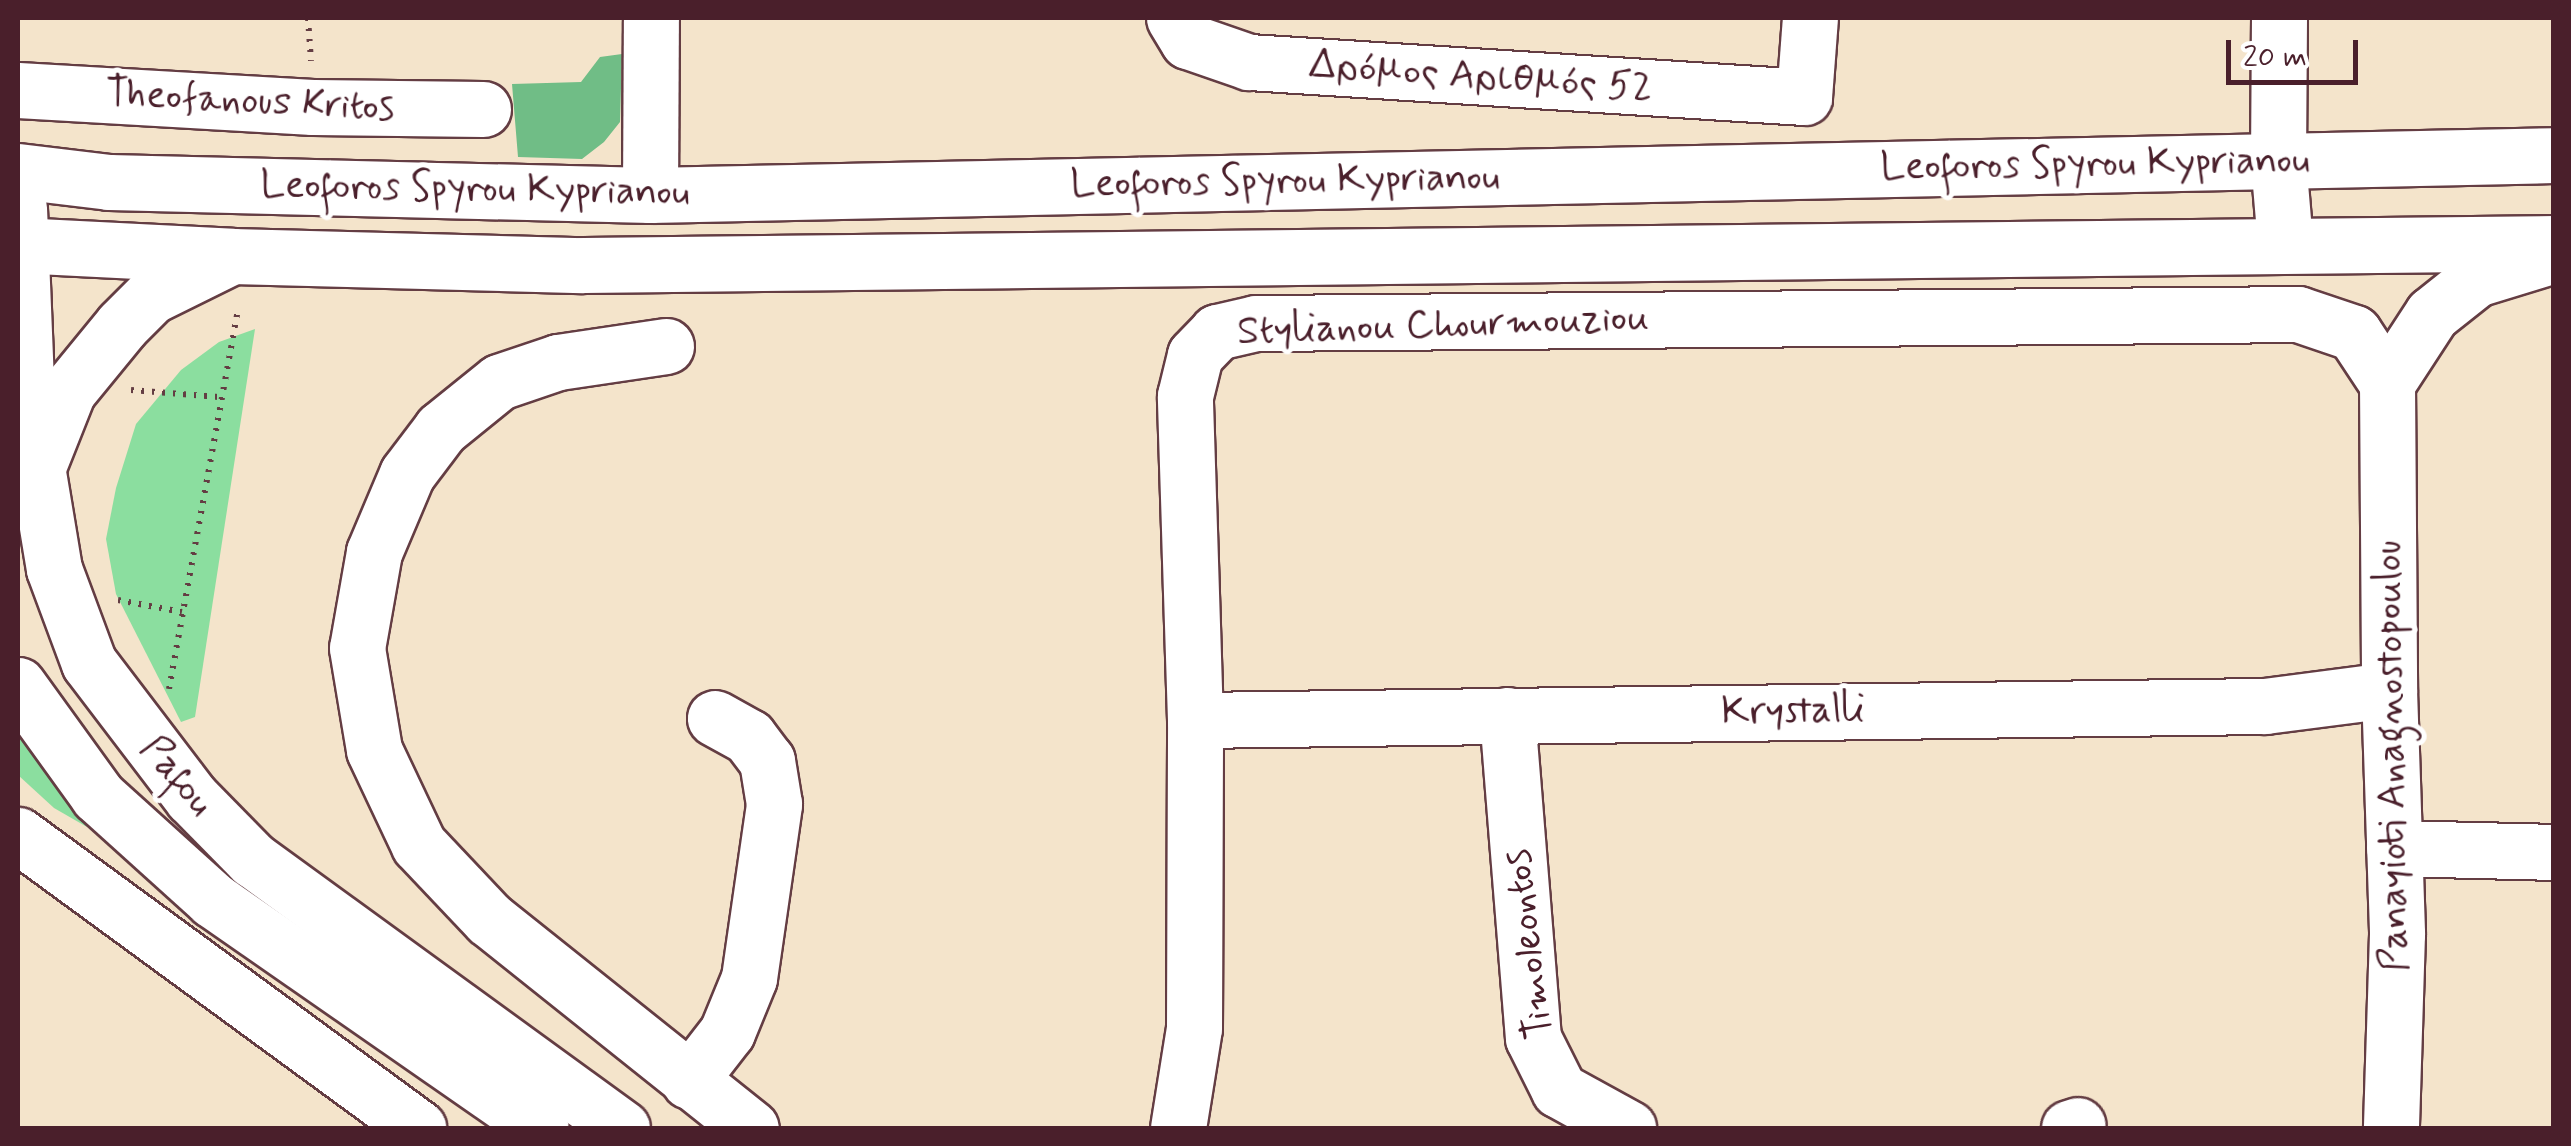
<!DOCTYPE html>
<html>
<head>
<meta charset="utf-8">
<style>
  body { margin:0 }
  #map { position:relative; width:2571px; height:1146px; overflow:hidden; background:#f4e4cb; font-family:Mynerve,sans-serif }
  div>[style] { position:absolute }
  .green>* { inset:0; background:#8bde9f }
  .forest>* { inset:0; background:#70bd86 }
  .path>* { height:6px; margin-top:-3px; transform-origin:0; background:repeating-linear-gradient(90deg,#643d43 0 2.5px,transparent 0 10.5px) }
  .roads { filter:drop-shadow(2px 0 #643d43) drop-shadow(-2px 0 #643d43) drop-shadow(0 2px #643d43) drop-shadow(0 -2px #643d43) }
  .minor>* { height:55px; margin:-27.5px; padding:0 27.5px; transform-origin:27.5px; border-radius:27.5px; background:#fff }
  .major>* { height:55px; margin:-27.5px; padding:0 27.5px; transform-origin:27.5px; border-radius:27.5px; background:#fff }
  span { translate:-50% -50%; white-space:nowrap; text-align:center; line-height:1.15; -webkit-text-stroke:10px #fff; paint-order:stroke }
  .street-label { font-size:40px; color:#4a1f2b }
  .frame { position:absolute; inset:0; border:20px solid #4a1f2b; pointer-events:none }
  .scale { position:absolute; left:2226px; top:40px; width:132px; height:45px; box-sizing:border-box; border:5px solid #4a1f2b; border-top:0; padding-left:12px; font-size:30px; line-height:35px; white-space:nowrap; color:#4a1f2b; -webkit-text-stroke:8px #fff; paint-order:stroke }
</style>
</head>
<body>
<div id="map">
  <div class="green">
    <div style="clip-path:polygon(255px 329px,195px 717px,181px 722px,116px 594px,106px 539px,116px 488px,136px 424px,181px 370px,219px 342px)"></div>
    <div style="clip-path:polygon(18px 726px,87px 827px,54px 808px,18px 775px)"></div>
  </div>
  <div class="forest">
    <div style="clip-path:polygon(622px 54px,620px 122px,604px 142px,582px 159px,518px 157px,512px 84px,581px 82px,600px 57px)"></div>
  </div>
  <div class="path">
    <div style="left:308px;top:18px;width:43px;rotate:86deg"></div>
    <div style="left:131px;top:390px;width:88px;rotate:4.5deg"></div>
    <div style="left:118px;top:600px;width:65px;rotate:10.6deg"></div>
    <div style="left:169px;top:689px;width:387px;rotate:-79.7deg"></div>
  </div>
  <div class="roads">
    <div class="minor">
      <div style="left:1174px;top:18px;width:27px;rotate:59deg"></div>
      <div style="left:1188px;top:41px;width:65px;rotate:19deg"></div>
      <div style="left:1249px;top:62px;width:556px;rotate:3.61deg"></div>
      <div style="left:1804px;top:97px;width:79px;rotate:-85.7deg"></div>
      <div style="left:2279px;top:18px;width:142px;rotate:90.4deg"></div>
      <div style="left:2278px;top:160px;width:84px;rotate:85.2deg"></div>
      <div style="left:18px;top:90px;width:295px;rotate:3.3deg"></div>
      <div style="left:313px;top:107px;width:170px;rotate:0.7deg"></div>
      <div style="left:650px;top:195px;width:177px;rotate:-89.7deg"></div>
      <div style="left:666px;top:346px;width:109px;rotate:171.6deg"></div>
      <div style="left:558px;top:362px;width:62px;rotate:161.3deg"></div>
      <div style="left:499px;top:382px;width:75px;rotate:141deg"></div>
      <div style="left:441px;top:429px;width:56px;rotate:127.1deg"></div>
      <div style="left:407px;top:474px;width:85px;rotate:112.9deg"></div>
      <div style="left:374px;top:552px;width:97px;rotate:100deg"></div>
      <div style="left:357px;top:648px;width:103px;rotate:80.5deg"></div>
      <div style="left:374px;top:750px;width:105px;rotate:64.7deg"></div>
      <div style="left:419px;top:845px;width:102px;rotate:46.6deg"></div>
      <div style="left:489px;top:919px;width:335px;rotate:38.6deg"></div>
      <div style="left:2387px;top:383px;width:307px;rotate:89.6deg"></div>
      <div style="left:2389px;top:690px;width:244px;rotate:88.1deg"></div>
      <div style="left:2397px;top:934px;width:194px;rotate:91.8deg"></div>
      <div style="left:2387px;top:383px;width:82px;rotate:-56.9deg"></div>
      <div style="left:2432px;top:314px;width:56px;rotate:-38.5deg"></div>
      <div style="left:2476px;top:279px;width:82px;rotate:-17.1deg"></div>
      <div style="left:1507px;top:715px;width:324px;rotate:85.4deg"></div>
      <div style="left:1533px;top:1038px;width:58px;rotate:63.4deg"></div>
      <div style="left:1559px;top:1090px;width:79px;rotate:28.8deg"></div>
      <div style="left:1195px;top:720px;width:1070px;rotate:-0.75deg"></div>
      <div style="left:2265px;top:706px;width:125px;rotate:-7.4deg"></div>
      <div style="left:18px;top:835px;width:496px;rotate:36.2deg"></div>
      <div style="left:2394px;top:848px;width:160px;rotate:1.4deg"></div>
      <div style="left:689px;top:1081px;width:62px;rotate:-52.2deg"></div>
      <div style="left:727px;top:1032px;width:58px;rotate:-67.8deg"></div>
      <div style="left:749px;top:978px;width:176px;rotate:-81.8deg"></div>
      <div style="left:774px;top:804px;width:44px;rotate:-99.2deg"></div>
      <div style="left:767px;top:761px;width:30px;rotate:-127deg"></div>
      <div style="left:749px;top:737px;width:39px;rotate:-151deg"></div>
      <div style="left:1178px;top:1128px;width:101px;rotate:-80.9deg"></div>
      <div style="left:1194px;top:1028px;width:308px;rotate:-89.8deg"></div>
      <div style="left:1195px;top:720px;width:324px;rotate:-91.8deg"></div>
      <div style="left:1185px;top:396px;width:42px;rotate:-76.3deg"></div>
      <div style="left:1195px;top:355px;width:32px;rotate:-46deg"></div>
      <div style="left:1217px;top:332px;width:40px;rotate:-13deg"></div>
      <div style="left:1256px;top:323px;width:1042px;rotate:-0.49deg"></div>
      <div style="left:2298px;top:314px;width:59px;rotate:18.7deg"></div>
      <div style="left:2354px;top:333px;width:60px;rotate:56.6deg"></div>
      <div style="left:2069px;top:1128px;width:9px;rotate:-18deg"></div>
    </div>
    <div class="major">
      <div style="left:18px;top:171px;width:92px;rotate:6.9deg"></div>
      <div style="left:109px;top:182px;width:541px;rotate:1.38deg"></div>
      <div style="left:650px;top:195px;width:1904px;rotate:-1.2deg"></div>
      <div style="left:19px;top:208px;width:198px;rotate:87.7deg"></div>
      <div style="left:27px;top:406px;width:165px;rotate:80.6deg"></div>
      <div style="left:54px;top:569px;width:100px;rotate:69.6deg"></div>
      <div style="left:89px;top:663px;width:170px;rotate:52.7deg"></div>
      <div style="left:192px;top:798px;width:87px;rotate:45.5deg"></div>
      <div style="left:253px;top:860px;width:456px;rotate:36deg"></div>
      <div style="left:18px;top:245px;width:214px;rotate:2.9deg"></div>
      <div style="left:232px;top:256px;width:351px;rotate:1.5deg"></div>
      <div style="left:583px;top:265px;width:1971px;rotate:-0.64deg"></div>
      <div style="left:37px;top:469px;width:84px;rotate:-68.3deg"></div>
      <div style="left:68px;top:391px;width:85px;rotate:-50.7deg"></div>
      <div style="left:122px;top:325px;width:41px;rotate:-45deg"></div>
      <div style="left:151px;top:296px;width:88px;rotate:-26.3deg"></div>
      <div style="left:18px;top:685px;width:137px;rotate:54.2deg"></div>
      <div style="left:98px;top:796px;width:155px;rotate:42.1deg"></div>
      <div style="left:213px;top:900px;width:399px;rotate:34.8deg"></div>
    </div>
  </div>
  <div class="street-label">
    <span style="left:1481px;top:77px;rotate:4deg">Δρόμος Αριθμός 52</span>
    <span style="left:250px;top:101px;rotate:3deg">Theofanous Kritos</span>
    <span style="left:2095px;top:164px;rotate:-1deg">Leoforos Spyrou Kyprianou</span>
    <span style="left:1285px;top:181px;rotate:-1deg">Leoforos Spyrou Kyprianou</span>
    <span style="left:475px;top:189px;rotate:1deg">Leoforos Spyrou Kyprianou</span>
    <span style="left:1443px;top:325px;rotate:-2deg">Stylianou Chourmouziou</span>
    <span style="left:1793px;top:711px;rotate:-1deg">Krystalli</span>
    <span style="left:2392px;top:756px;rotate:-91deg">Panayioti Anagnostopoulou</span>
    <span style="left:177px;top:776px;rotate:50deg">Pafou</span>
    <span style="left:1529px;top:944px;rotate:-97deg">Timoleontos</span>
  </div>
  <div class="frame"></div>
  <div class="scale">20 m</div>
</div>
</body>
</html>
